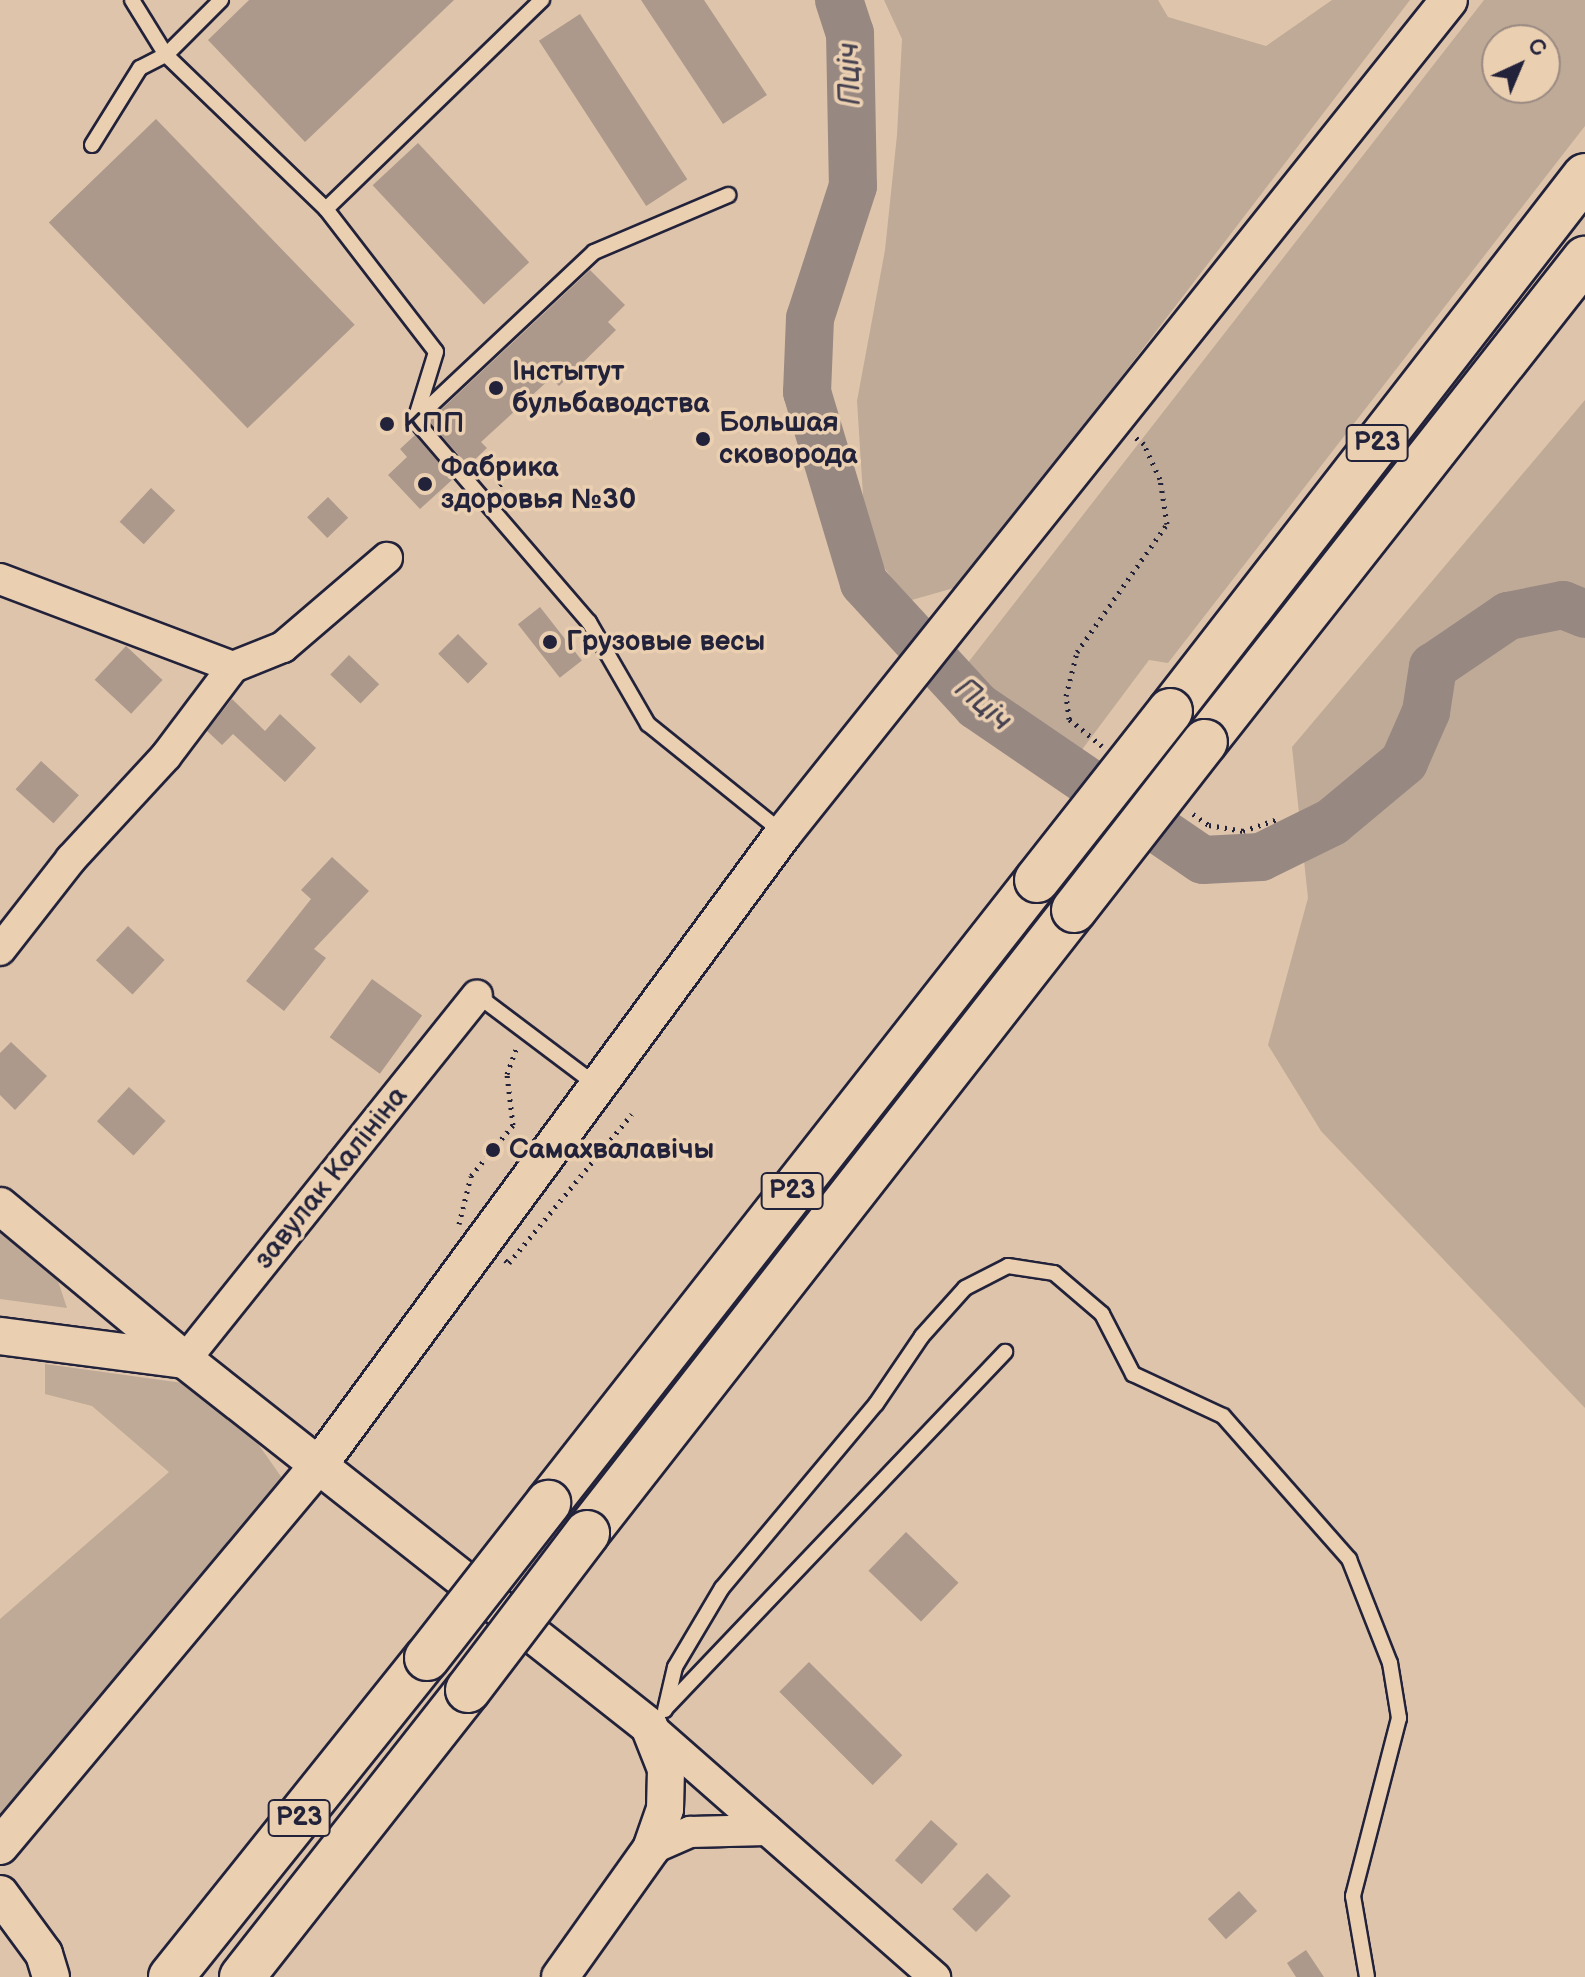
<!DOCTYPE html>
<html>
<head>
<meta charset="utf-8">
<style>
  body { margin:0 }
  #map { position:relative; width:1585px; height:1977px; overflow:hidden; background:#dec4aa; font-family:"Balsamiq Sans",sans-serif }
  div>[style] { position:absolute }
  .green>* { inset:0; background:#bfaa97 }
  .river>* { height:48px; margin:-24px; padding:0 24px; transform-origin:24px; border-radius:24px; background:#988882 }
  .building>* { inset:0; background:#ac998c; transform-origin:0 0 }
  .path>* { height:5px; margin-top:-2.5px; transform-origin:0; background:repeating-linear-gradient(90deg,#22223b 0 2px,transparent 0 8px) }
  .roads { filter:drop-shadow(2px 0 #22223b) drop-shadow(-2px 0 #22223b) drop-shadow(0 2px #22223b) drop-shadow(0 -2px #22223b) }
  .service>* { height:14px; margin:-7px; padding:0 7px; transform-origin:7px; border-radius:7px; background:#eacfb1 }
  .minor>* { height:30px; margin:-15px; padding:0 15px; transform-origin:15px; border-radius:15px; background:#eacfb1 }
  .tertiary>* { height:36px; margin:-18px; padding:0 18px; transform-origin:18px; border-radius:18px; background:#eacfb1 }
  .trunk>* { height:44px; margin:-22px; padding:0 22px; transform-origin:22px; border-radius:22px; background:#eacfb1 }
  .bridges { filter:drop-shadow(2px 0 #22223b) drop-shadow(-2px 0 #22223b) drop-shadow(0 2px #22223b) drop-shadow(0 -2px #22223b) }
  .trunk-bridge>* { height:44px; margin:-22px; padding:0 22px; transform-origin:22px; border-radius:22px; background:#eacfb1 }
  .dots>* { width:22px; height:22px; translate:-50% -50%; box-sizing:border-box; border:4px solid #eacfb1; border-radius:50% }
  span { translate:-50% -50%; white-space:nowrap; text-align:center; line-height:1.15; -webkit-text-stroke:7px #eacfb1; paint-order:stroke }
  .shield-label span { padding:2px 6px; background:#eacfb1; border:2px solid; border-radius:6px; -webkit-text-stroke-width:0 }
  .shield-label { font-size:26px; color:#22223b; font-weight:700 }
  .poi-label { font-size:28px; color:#22223b; font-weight:700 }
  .left { translate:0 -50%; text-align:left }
  .street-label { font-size:28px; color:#22223b }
  .water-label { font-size:30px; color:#454150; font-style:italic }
  .north { position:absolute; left:1481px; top:24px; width:80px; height:80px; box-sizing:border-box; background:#eacfb1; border:2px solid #9a8a82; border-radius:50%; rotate:44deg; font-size:22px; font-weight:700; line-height:32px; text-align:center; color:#22223b }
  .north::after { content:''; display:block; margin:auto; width:28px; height:36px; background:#22223b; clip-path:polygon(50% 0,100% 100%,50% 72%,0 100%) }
</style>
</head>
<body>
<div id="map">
  <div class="green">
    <div style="clip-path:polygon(884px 0,1158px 0,1168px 17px,1266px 46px,1332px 0,1410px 0,961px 586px,908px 601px,866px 542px,857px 401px,885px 250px,897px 135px,902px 39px)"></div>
    <div style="clip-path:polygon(evenodd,1484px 0,1585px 0,1585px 126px,1168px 663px,1149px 660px,1078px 755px,986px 697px,963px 669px,1484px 0,1497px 40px,1545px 40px,1545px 88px,1497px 88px,1497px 40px)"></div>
    <div style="clip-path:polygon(1585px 400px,1585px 1408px,1321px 1131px,1268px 1045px,1308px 898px,1292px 747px)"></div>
    <div style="clip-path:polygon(0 1232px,58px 1281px,67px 1308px,0 1299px)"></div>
    <div style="clip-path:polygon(45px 1364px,219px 1388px,282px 1478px,0 1827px,0 1619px,169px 1472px,92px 1406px,45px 1394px)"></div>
  </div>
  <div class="river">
    <div style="left:839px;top:0;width:35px;rotate:72deg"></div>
    <div style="left:850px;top:33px;width:153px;rotate:88.9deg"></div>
    <div style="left:853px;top:186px;width:139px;rotate:108deg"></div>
    <div style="left:810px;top:318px;width:74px;rotate:92.3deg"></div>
    <div style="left:807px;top:392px;width:199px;rotate:73.4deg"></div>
    <div style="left:864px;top:583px;width:167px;rotate:47.4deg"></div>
    <div style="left:977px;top:706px;width:273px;rotate:34.3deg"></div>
    <div style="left:1203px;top:860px;width:58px;rotate:-3deg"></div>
    <div style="left:1261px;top:857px;width:79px;rotate:-26.2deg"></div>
    <div style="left:1332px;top:822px;width:94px;rotate:-39.8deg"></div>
    <div style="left:1404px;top:762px;width:55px;rotate:-66.3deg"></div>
    <div style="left:1426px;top:712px;width:46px;rotate:-81.2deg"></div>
    <div style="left:1433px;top:667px;width:91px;rotate:-34.2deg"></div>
    <div style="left:1508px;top:616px;width:56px;rotate:-11.3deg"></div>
    <div style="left:1563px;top:605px;width:24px;rotate:22deg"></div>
  </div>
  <div class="building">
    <div style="clip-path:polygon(249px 0,454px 0,305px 142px,208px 40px)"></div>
    <div style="clip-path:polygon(641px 0,704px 0,767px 95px,723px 124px)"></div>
    <div style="left:580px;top:14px;width:197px;height:49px;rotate:57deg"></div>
    <div style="left:156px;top:119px;width:286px;height:149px;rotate:46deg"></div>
    <div style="left:418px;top:143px;width:163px;height:62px;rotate:47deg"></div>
    <div style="clip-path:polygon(590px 270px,625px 305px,608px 322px,616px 330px,559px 386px,551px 378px,481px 442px,487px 448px,468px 466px,429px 421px)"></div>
    <div style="clip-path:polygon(415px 435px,453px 479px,420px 509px,388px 475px,407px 457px,400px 449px)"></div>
    <div style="left:151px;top:488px;width:33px;height:46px;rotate:43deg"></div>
    <div style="left:328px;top:497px;width:29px;height:29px;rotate:46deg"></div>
    <div style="left:540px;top:607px;width:68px;height:28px;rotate:52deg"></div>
    <div style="left:458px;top:634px;width:42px;height:28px;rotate:45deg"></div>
    <div style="left:126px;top:646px;width:50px;height:46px;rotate:43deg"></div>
    <div style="left:349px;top:655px;width:42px;height:27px;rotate:44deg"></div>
    <div style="clip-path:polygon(232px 699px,265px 731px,280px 714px,316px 748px,285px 782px,233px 734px,222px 745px,207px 731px)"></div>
    <div style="left:41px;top:761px;width:51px;height:38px;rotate:42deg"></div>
    <div style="clip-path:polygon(332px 857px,369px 891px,314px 949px,326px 958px,284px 1011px,246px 981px,311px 899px,301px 890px)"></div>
    <div style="left:128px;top:926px;width:50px;height:47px;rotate:43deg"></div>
    <div style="left:372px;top:979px;width:62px;height:72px;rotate:36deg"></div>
    <div style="clip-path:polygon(11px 1042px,47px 1076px,15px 1110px,0 1095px,0 1053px)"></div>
    <div style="left:129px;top:1087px;width:50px;height:47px;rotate:43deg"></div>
    <div style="left:906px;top:1532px;width:73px;height:54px;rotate:44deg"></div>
    <div style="left:809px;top:1662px;width:132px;height:42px;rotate:45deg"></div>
    <div style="left:931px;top:1820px;width:36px;height:54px;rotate:42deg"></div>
    <div style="left:987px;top:1873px;width:33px;height:50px;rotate:44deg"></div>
    <div style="left:1239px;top:1891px;width:27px;height:42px;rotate:48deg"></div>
    <div style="clip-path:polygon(1306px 1950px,1324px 1977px,1296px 1977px,1287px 1963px)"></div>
  </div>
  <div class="path">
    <div style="left:491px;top:473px;width:15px;rotate:48deg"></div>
    <div style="left:501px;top:484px;width:6px;rotate:129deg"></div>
    <div style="left:1102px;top:746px;width:43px;rotate:-140.7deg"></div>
    <div style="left:1069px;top:719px;width:23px;rotate:-97deg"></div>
    <div style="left:1066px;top:696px;width:45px;rotate:-76deg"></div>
    <div style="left:1077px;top:652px;width:156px;rotate:-54.9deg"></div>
    <div style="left:1167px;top:524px;width:46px;rotate:-98.8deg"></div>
    <div style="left:1160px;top:479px;width:38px;rotate:-115deg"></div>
    <div style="left:1144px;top:444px;width:11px;rotate:-142deg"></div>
    <div style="left:1193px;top:814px;width:19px;rotate:35deg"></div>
    <div style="left:1209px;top:825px;width:35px;rotate:10deg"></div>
    <div style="left:1243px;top:831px;width:39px;rotate:-19deg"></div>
    <div style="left:459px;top:1224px;width:49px;rotate:-76deg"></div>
    <div style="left:471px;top:1176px;width:66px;rotate:-50.5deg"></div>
    <div style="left:513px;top:1125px;width:51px;rotate:-96.7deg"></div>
    <div style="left:507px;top:1074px;width:29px;rotate:-70deg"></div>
    <div style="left:505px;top:1260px;width:5px;rotate:37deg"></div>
    <div style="left:509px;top:1263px;width:193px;rotate:-50.5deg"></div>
  </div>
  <div class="roads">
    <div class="service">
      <div style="left:132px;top:0;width:65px;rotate:58.3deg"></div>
      <div style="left:166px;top:55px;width:222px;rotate:43.9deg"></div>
      <div style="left:326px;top:209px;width:180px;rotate:52.4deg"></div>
      <div style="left:436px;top:352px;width:71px;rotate:107.2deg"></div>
      <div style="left:415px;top:420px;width:267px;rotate:49.3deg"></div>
      <div style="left:589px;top:622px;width:118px;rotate:60deg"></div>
      <div style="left:648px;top:724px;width:174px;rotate:38.9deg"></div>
      <div style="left:92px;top:145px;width:91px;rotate:-58.1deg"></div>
      <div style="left:140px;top:68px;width:29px;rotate:-27deg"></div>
      <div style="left:166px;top:55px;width:78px;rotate:-45deg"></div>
      <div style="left:326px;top:209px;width:301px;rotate:-44.1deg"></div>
      <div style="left:415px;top:420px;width:245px;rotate:-43.2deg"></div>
      <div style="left:594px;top:252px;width:146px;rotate:-23deg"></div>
      <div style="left:477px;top:995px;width:153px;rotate:37deg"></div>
      <div style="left:666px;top:1708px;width:492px;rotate:-46.4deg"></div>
      <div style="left:665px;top:1710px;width:44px;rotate:-76.9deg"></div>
      <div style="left:675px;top:1667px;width:92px;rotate:-59.3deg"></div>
      <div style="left:722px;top:1588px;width:240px;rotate:-50.1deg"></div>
      <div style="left:876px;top:1404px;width:82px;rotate:-55.9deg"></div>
      <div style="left:922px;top:1336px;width:64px;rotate:-48.1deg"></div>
      <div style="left:965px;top:1288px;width:48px;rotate:-27.1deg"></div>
      <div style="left:1008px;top:1266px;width:47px;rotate:8.7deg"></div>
      <div style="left:1054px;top:1273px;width:63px;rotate:40.5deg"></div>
      <div style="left:1102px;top:1314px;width:68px;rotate:62.7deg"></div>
      <div style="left:1133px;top:1374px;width:99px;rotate:25deg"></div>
      <div style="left:1223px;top:1416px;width:191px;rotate:48.6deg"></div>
      <div style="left:1349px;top:1559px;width:112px;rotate:68.5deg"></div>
      <div style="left:1390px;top:1663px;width:56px;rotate:80.7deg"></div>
      <div style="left:1399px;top:1718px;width:184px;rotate:104.5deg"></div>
      <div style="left:1353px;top:1896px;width:82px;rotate:80.2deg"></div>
    </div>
    <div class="minor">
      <div style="left:0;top:579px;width:249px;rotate:20.7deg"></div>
      <div style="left:233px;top:667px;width:54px;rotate:-21.8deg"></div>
      <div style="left:283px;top:647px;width:137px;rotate:-40.6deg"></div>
      <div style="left:0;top:950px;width:115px;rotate:-52deg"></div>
      <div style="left:71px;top:859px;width:140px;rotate:-47.3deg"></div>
      <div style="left:166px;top:756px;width:111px;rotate:-53deg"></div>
      <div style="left:185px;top:1360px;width:467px;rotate:-51.3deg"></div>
      <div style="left:649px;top:1726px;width:381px;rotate:41.3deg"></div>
      <div style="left:651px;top:1849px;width:43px;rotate:-23.6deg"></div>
      <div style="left:690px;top:1832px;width:77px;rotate:-1.5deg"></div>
    </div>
    <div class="tertiary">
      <div style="left:0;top:1206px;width:241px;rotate:39.8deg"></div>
      <div style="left:185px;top:1360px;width:591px;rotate:38.27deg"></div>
      <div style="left:649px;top:1726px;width:46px;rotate:68.4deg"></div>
      <div style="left:666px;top:1769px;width:40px;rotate:91.4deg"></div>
      <div style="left:665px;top:1809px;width:42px;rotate:109.3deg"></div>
      <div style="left:651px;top:1849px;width:157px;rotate:125.4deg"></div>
      <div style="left:0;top:1336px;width:187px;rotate:7.4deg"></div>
      <div style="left:0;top:1846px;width:500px;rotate:-50.11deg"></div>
      <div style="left:321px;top:1462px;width:780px;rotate:-53.66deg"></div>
      <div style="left:783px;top:834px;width:1067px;rotate:-51.39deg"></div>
      <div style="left:0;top:1894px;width:74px;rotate:53.7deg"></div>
      <div style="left:44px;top:1954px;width:24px;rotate:73deg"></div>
    </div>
    <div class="trunk">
      <div style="left:1170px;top:711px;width:677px;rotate:-52.2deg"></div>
      <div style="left:1205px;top:742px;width:615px;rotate:-51.81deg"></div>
      <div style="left:548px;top:1503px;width:792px;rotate:-51.87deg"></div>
      <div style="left:587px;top:1533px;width:791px;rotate:-51.99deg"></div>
      <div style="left:171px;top:1977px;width:409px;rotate:-51.3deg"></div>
      <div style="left:242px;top:1977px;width:365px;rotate:-51.8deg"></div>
    </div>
  </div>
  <div class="bridges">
    <div class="trunk-bridge">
      <div style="left:1037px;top:880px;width:215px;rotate:-51.8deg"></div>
      <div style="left:1074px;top:910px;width:213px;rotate:-52.1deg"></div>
      <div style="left:427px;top:1658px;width:197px;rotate:-52deg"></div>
      <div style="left:468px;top:1690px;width:197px;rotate:-52.8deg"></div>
    </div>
  </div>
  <div class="dots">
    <div style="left:496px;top:388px;background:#22223b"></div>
    <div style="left:387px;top:424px;background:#22223b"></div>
    <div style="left:703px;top:439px;background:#22223b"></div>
    <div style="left:425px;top:484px;background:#22223b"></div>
    <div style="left:550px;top:642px;background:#22223b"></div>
    <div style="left:493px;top:1150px;background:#22223b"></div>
  </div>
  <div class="shield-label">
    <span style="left:1377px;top:443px">Р23</span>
    <span style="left:792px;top:1191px">Р23</span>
    <span style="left:299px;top:1818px">Р23</span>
  </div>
  <div class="poi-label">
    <span class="left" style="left:512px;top:388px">Інстытут<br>бульбаводства</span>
    <span class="left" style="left:719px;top:439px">Большая<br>сковорода</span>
    <span class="left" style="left:403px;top:424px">КПП</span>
    <span class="left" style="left:441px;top:484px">Фабрика<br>здоровья №30</span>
    <span class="left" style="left:566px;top:642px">Грузовые весы</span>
    <span class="left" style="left:509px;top:1150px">Самахвалавічы</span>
  </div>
  <div class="street-label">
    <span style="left:331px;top:1178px;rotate:-51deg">завулак Калініна</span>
  </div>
  <div class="water-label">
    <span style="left:850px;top:74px;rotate:-92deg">Пціч</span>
    <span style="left:983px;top:705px;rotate:40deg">Пціч</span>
  </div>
  <div class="north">С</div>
</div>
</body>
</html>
